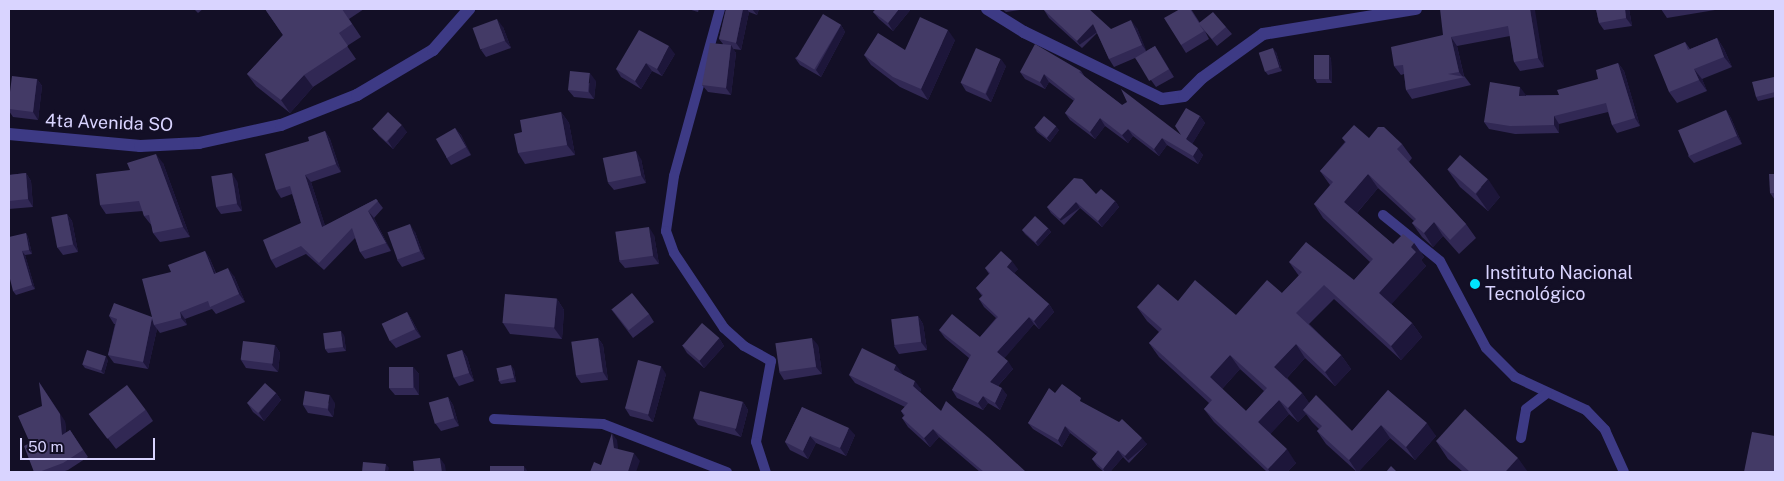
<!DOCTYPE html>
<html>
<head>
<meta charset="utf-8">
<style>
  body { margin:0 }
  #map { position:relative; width:1784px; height:481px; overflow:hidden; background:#130f26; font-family:"Public Sans",sans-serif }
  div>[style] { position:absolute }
  .service>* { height:10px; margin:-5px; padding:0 5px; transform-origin:5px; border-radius:5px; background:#3d3a85 }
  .minor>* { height:12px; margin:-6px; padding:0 6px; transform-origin:6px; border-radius:6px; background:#3d3a85 }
  .wall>* { inset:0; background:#312854 }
  .shaded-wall>* { inset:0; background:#1d163a; transform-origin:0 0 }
  .building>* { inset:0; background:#433a66; transform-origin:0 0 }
  .dots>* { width:14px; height:14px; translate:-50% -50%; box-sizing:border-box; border:2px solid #130f26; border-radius:50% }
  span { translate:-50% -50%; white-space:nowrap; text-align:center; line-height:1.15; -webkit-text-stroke:4.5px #130f26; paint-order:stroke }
  .street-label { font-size:18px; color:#d9d4ff }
  .poi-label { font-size:18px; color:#d9d4ff }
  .left { translate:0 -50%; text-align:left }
  .frame { position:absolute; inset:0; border:10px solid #d9d4ff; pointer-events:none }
  .scale { position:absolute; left:20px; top:438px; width:135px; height:22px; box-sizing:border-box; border:2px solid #d9d4ff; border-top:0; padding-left:6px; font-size:15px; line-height:18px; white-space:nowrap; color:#d9d4ff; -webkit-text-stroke:4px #130f26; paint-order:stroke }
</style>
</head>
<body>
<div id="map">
  <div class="service">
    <div style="left:720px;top:9px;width:173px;rotate:105.4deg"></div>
    <div style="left:674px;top:176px;width:56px;rotate:98.3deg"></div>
    <div style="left:666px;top:231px;width:23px;rotate:70deg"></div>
    <div style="left:674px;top:253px;width:90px;rotate:56.3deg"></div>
    <div style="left:724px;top:328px;width:27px;rotate:42deg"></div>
    <div style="left:744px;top:346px;width:31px;rotate:29deg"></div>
    <div style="left:771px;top:361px;width:82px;rotate:100.5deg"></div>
    <div style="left:756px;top:442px;width:32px;rotate:72deg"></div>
    <div style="left:1383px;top:215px;width:73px;rotate:38.9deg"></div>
    <div style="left:1440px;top:261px;width:98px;rotate:62.1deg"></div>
    <div style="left:1486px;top:348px;width:41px;rotate:45deg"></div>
    <div style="left:1515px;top:377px;width:78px;rotate:24.9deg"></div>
    <div style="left:1586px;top:410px;width:28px;rotate:46deg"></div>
    <div style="left:1605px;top:430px;width:46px;rotate:65.7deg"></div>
    <div style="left:494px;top:419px;width:109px;rotate:2.6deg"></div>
    <div style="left:603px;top:424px;width:133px;rotate:21.2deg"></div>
    <div style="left:1521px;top:438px;width:29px;rotate:-80deg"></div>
    <div style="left:1526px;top:409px;width:26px;rotate:-37deg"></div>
  </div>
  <div class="minor">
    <div style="left:987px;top:9px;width:44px;rotate:31.9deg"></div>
    <div style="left:1024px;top:32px;width:153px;rotate:25.9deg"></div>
    <div style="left:1162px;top:99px;width:22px;rotate:-8deg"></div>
    <div style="left:1184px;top:96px;width:25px;rotate:-45deg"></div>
    <div style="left:1202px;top:78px;width:75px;rotate:-35.8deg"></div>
    <div style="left:1263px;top:34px;width:155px;rotate:-9.3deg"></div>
    <div style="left:9px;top:134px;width:132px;rotate:5.2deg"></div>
    <div style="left:140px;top:146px;width:59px;rotate:-2.9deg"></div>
    <div style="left:199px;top:143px;width:84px;rotate:-12.4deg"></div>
    <div style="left:281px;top:125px;width:82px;rotate:-21.5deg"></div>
    <div style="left:357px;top:95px;width:88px;rotate:-30.6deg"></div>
    <div style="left:433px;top:50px;width:55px;rotate:-48.7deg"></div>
  </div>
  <div class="wall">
    <div style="clip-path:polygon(194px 9px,203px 9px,198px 13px)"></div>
    <div style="clip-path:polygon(265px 9px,364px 9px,349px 19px,361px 37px,347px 46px,356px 59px,313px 87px,290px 113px,256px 86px,247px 74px,283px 35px)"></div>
    <div style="clip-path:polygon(688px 9px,699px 9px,698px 12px)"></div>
    <div style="clip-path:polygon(726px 9px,759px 9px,757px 15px,749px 12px,741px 50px,733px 49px,736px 53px,731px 95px,708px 92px,702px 85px,723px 44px,719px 39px)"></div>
    <div style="clip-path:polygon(876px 9px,911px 9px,893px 31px,879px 19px,873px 12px)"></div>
    <div style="clip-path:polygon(1002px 9px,1020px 9px,1020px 10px,1006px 12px)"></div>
    <div style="clip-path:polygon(1180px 9px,1191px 9px,1200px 23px,1226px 27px,1232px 34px,1217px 46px,1205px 31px,1209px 39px,1186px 53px,1181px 45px)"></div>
    <div style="clip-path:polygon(1477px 9px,1534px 9px,1544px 67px,1520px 71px,1514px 62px,1510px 36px,1457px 46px,1464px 76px,1465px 77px,1471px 85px,1412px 99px,1406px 90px,1404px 74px,1401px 75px,1394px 66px,1443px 35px,1469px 10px)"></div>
    <div style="clip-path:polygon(1596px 9px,1629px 9px,1632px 26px,1604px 30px,1599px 23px)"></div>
    <div style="clip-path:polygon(1661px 9px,1721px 9px,1667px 18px)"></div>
    <div style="clip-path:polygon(1044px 10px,1111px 29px,1137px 28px,1146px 51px,1155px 46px,1174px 77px,1156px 87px,1135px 58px,1114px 67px,1109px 59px,1097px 33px,1082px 48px,1049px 18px)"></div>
    <div style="clip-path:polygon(841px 25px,845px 32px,821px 77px,800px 65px,795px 58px)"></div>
    <div style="clip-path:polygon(503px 27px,511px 48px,486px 57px,481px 50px)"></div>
    <div style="clip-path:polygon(1717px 38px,1724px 49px,1732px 67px,1702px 79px,1707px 91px,1677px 103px,1669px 92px,1685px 42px,1690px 49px)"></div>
    <div style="clip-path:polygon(955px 40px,928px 100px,900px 87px,871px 65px,864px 55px,905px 50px)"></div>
    <div style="clip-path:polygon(1276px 52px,1282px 71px,1268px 75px,1265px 71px)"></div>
    <div style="clip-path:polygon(675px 54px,662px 76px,652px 71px,641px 89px,621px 77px,616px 69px)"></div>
    <div style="clip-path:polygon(1329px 55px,1331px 59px,1332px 83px,1317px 83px,1315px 79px)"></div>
    <div style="clip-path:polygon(1618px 63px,1624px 71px,1640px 126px,1617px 133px,1612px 125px,1608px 112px,1559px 124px,1559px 133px,1515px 134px,1489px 129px,1484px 122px,1526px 95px,1559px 95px,1598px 79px)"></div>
    <div style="clip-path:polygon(1006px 66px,991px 102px,966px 91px,961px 83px)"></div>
    <div style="clip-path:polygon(1081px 71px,1085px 77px,1122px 105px,1181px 135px,1200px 116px,1205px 123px,1192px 144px,1203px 155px,1198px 164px,1167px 145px,1159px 156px,1133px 136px,1128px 143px,1105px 126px,1095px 139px,1070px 120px,1065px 113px,1074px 101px,1049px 82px,1045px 89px,1025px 79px,1020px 72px)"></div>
    <div style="clip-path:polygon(37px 79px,42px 86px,38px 120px,13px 117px,9px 111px,9px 100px)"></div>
    <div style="clip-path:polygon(1775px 79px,1775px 97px,1758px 101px,1756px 97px)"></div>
    <div style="clip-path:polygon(596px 81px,594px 99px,574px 97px,568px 90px)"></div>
    <div style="clip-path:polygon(1726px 110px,1731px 118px,1742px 144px,1694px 163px,1688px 156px)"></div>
    <div style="clip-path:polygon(561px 112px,569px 123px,575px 155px,525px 164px,518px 153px,522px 132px)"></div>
    <div style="clip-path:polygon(455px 128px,461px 135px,471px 155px,451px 165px,446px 157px)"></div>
    <div style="clip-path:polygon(1035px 128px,1059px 130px,1050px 142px,1037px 132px)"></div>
    <div style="clip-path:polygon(373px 129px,407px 132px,393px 149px,379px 136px)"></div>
    <div style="clip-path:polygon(325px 131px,330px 139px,341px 172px,311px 182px,325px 226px,376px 199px,383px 208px,374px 218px,391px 251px,365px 259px,360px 252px,355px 238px,324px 270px,306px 254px,276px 268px,271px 260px,301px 223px,292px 194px,281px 198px,276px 190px,309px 141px)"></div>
    <div style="clip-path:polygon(evenodd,1342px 138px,1369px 138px,1402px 144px,1412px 158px,1409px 162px,1466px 224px,1476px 238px,1459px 254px,1443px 236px,1433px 247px,1422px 237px,1412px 223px,1414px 221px,1378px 188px,1357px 213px,1393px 244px,1414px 243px,1424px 257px,1421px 260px,1426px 266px,1391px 304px,1412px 323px,1422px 337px,1401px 360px,1334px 299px,1309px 324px,1341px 355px,1351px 369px,1335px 386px,1305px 358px,1287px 378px,1302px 393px,1309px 403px,1352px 431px,1388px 390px,1436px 436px,1415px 460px,1390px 438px,1358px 472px,1357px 472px,1326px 444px,1317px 431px,1319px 429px,1312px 422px,1306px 414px,1298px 422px,1289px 414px,1270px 434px,1296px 463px,1287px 472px,1267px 472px,1214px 422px,1204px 409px,1209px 403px,1159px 357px,1149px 343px,1159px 332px,1147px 321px,1137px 307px,1178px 301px,1236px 315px,1282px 293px,1299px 276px,1289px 262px,1354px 280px,1370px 262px,1323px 218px,1314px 204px,1330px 185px,1320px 171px,1345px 142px,1342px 138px,1240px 369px,1264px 391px,1246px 411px,1222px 389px,1240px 369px)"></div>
    <div style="clip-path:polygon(641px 159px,646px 183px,614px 190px,608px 183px)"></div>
    <div style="clip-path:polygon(163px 163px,190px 237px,160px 242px,153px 233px,152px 226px,144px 216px,143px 211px,106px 214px,100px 205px,130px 170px)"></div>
    <div style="clip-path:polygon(1447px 169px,1500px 197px,1488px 211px,1460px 187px)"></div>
    <div style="clip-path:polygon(26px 173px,31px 181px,33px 207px,9px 209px,9px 175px)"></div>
    <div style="clip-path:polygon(1775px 174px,1775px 200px,1770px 193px)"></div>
    <div style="clip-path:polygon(237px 181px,242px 211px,221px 214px,216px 207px)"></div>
    <div style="clip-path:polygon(1096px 194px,1115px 201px,1119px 207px,1102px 227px,1080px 208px,1064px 225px,1051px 213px,1047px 207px)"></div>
    <div style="clip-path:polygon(67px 214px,72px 221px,78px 252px,63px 255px,57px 247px)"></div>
    <div style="clip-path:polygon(1048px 228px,1051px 232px,1038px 246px,1025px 234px,1022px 230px)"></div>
    <div style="clip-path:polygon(415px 232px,425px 259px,402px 267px,397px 260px)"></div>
    <div style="clip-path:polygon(26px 233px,28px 237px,32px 254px,25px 255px,35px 289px,16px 295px,13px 291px)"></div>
    <div style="clip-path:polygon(654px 235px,659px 264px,625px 268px,619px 261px)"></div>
    <div style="clip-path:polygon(205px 251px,210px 259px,216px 273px,234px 276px,245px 302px,216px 314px,212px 309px,185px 319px,187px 325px,160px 333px,157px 329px,148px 369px,114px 363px,108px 355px,115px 324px,114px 324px,109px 316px,152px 317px,171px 272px)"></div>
    <div style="clip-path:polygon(985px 268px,1018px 269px,1014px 273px,1049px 304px,1054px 312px,1039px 329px,1034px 324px,1004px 358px,1013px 369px,998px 386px,1007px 395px,1000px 410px,988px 403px,983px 410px,957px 398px,952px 390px,969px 358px,945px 338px,939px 330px,980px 337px,996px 318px,984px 307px,979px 299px,982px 296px,976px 288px,989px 274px)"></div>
    <div style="clip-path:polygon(557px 299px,564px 310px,562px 339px,510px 334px,503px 323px)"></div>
    <div style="clip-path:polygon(611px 309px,649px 314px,654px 322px,633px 338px)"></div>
    <div style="clip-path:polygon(407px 312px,412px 320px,421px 337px,396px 348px,390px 341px)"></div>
    <div style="clip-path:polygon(918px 316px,923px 324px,927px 350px,899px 354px,894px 346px)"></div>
    <div style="clip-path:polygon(344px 335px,346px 351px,328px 353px,325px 349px)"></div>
    <div style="clip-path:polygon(598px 338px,603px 345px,608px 380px,581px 383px,576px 376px)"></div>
    <div style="clip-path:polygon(719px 338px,724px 346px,704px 368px,687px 353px,682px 345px)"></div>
    <div style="clip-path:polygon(275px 345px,280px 353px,278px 372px,246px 368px,241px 360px)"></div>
    <div style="clip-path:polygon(818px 345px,822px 374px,784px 380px,779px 372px)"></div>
    <div style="clip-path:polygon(462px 350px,467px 357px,474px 381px,459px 386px,454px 378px)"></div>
    <div style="clip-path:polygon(108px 360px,104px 374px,85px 368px,82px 364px)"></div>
    <div style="clip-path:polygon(413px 367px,419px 374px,419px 395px,395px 395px,389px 388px)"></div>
    <div style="clip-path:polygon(514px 369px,516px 382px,501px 384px,498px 380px)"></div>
    <div style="clip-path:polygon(902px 373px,902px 374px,921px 389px,920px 392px,941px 411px,1026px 472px,980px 472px,939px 437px,930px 447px,908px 427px,902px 418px,904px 416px,901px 411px,905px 407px,855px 383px,849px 375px)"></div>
    <div style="clip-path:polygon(666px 374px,653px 422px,630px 416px,625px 408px)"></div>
    <div style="clip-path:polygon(276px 393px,281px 400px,264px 421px,253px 412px,248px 404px)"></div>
    <div style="clip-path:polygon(1055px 393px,1085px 404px,1147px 444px,1129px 463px,1123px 457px,1110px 472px,1104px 472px,1097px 466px,1092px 459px,1097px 454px,1070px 433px,1062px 447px,1033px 429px,1028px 423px)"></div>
    <div style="clip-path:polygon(448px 397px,453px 405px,459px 426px,441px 431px,435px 423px)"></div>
    <div style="clip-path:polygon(743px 402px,748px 410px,741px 437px,698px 425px,693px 418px)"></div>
    <div style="clip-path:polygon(335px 403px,333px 417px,308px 413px,303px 405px)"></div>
    <div style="clip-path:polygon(802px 407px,855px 435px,846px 456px,816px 443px,808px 459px,790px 450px,785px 442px)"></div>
    <div style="clip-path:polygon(146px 410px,153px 421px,116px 449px,89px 414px)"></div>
    <div style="clip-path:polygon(65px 421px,66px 433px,70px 430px,88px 457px,68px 470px,62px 472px,34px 472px,30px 443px)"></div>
    <div style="clip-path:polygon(1436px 441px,1528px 472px,1463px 472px,1448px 459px)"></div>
  </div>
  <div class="shaded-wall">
    <div style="clip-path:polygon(743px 9px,747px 9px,749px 12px,741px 50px,736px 43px)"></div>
    <div style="clip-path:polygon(752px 9px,759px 9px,757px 15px)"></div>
    <div style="clip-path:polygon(899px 9px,911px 9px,893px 31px,888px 23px)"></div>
    <div style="clip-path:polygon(1530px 9px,1534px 9px,1535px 10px,1544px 67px,1538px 58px)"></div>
    <div style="clip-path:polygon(1625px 9px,1629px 9px,1632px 26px,1626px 18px)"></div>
    <div style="clip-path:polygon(497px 19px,503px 27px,511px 48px,505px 41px)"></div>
    <div style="clip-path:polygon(1131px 20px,1137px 28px,1147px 52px,1142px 45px)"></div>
    <div style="left:1093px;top:24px;width:9px;height:23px;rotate:54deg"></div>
    <div style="clip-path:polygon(841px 25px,845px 32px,821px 77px,816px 70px)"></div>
    <div style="clip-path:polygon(948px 30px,955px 40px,928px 100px,921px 89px)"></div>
    <div style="clip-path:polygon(1451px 37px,1457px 46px,1464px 77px,1463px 77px,1459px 72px)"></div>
    <div style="clip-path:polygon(1717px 38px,1724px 49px,1732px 67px,1724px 57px)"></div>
    <div style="clip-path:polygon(731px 45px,736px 53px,731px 95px,726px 88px)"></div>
    <div style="clip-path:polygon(669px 46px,675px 54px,662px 76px,657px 69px)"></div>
    <div style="clip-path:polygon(1155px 46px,1160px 53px,1174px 77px,1169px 69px)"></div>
    <div style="clip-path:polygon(1273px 48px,1276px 52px,1282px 71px,1279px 67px)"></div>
    <div style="clip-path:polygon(1329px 55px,1331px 59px,1332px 83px,1329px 79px)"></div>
    <div style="clip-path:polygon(1001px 59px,1006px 66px,991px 102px,986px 94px)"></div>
    <div style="clip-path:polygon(646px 63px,652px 71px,641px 89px,635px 81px)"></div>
    <div style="clip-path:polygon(1618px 63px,1624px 71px,1640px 126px,1635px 118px)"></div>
    <div style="clip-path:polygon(1694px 69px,1702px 79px,1707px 91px,1699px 80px)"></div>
    <div style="clip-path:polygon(590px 73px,596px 81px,594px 99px,589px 92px)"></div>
    <div style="clip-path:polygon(1044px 74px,1049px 82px,1045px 89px,1040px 82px)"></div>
    <div style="clip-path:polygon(304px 75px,313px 87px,290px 113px,281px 100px)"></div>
    <div style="clip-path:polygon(37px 79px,42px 86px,38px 120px,33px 112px)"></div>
    <div style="clip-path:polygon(1520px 87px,1526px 95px,1524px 103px,1519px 96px)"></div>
    <div style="clip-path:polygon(1726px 110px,1731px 118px,1742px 144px,1737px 136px)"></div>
    <div style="clip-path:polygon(561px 112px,569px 123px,575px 155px,567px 145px)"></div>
    <div style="clip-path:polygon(1200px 116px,1205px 123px,1191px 146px,1186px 139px)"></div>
    <div style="clip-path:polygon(1554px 116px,1559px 124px,1559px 133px,1554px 125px)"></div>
    <div style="clip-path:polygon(1100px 118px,1105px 126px,1095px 139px,1090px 132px)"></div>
    <div style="clip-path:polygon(402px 125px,407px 132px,393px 149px,388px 141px)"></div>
    <div style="clip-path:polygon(1056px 126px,1059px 130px,1050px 142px,1047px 138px)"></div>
    <div style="clip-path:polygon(455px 128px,461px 135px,471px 155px,466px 147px)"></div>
    <div style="clip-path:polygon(1128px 129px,1133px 136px,1128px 143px,1122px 135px)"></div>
    <div style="clip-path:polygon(325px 131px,330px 139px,341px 172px,336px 164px)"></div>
    <div style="clip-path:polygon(1162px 138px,1167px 145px,1159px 156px,1154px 149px)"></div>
    <div style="clip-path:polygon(1198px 148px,1203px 155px,1198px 164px,1193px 156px)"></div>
    <div style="clip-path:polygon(636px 151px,641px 159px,646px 183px,641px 175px)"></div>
    <div style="clip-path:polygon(156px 154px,163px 163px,190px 237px,183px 227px)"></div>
    <div style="clip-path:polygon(26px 173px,31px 181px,33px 207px,28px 199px)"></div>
    <div style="clip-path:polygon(232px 173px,237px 181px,242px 211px,237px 204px)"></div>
    <div style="clip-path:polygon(1368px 174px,1378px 188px,1354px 216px,1344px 202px)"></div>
    <div style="clip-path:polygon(305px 175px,311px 182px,328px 235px,322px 227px)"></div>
    <div style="clip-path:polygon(1488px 179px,1500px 197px,1488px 211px,1476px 194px)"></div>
    <div style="clip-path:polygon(1115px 201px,1119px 207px,1102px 227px,1098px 221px)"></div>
    <div style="left:1076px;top:202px;width:7px;height:23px;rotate:56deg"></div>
    <div style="clip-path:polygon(368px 211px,374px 218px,391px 251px,386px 243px)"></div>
    <div style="clip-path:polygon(67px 214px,72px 221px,78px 252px,73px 244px)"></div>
    <div style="clip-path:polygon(1434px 222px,1443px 236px,1433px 247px,1424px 233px)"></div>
    <div style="clip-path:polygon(410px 224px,415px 232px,425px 259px,420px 251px)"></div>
    <div style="clip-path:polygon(649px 227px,654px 235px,659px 264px,653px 256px)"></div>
    <div style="clip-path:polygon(1048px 228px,1051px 232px,1038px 246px,1036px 242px)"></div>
    <div style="clip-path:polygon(26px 233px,28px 237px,32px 254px,29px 250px)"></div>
    <div style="clip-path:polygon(1414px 243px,1424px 257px,1421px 260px,1426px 266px,1389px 307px,1379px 293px,1411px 247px)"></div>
    <div style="clip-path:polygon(22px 251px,25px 255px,35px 289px,32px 285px)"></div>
    <div style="clip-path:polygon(205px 251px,210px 259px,219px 282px,214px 274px)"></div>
    <div style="clip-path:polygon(1012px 261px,1018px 269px,1013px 275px,1007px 267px)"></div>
    <div style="clip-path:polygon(228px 268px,234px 276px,245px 302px,239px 294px)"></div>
    <div style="clip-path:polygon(557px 299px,564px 310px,562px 339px,554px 328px)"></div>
    <div style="clip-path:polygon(1049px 304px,1054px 312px,1039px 329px,1034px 321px)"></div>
    <div style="clip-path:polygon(180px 312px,185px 319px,187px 325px,181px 318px)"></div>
    <div style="clip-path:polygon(407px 312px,412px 320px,421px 337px,415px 329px)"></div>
    <div style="clip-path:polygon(918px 316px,923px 324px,927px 350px,921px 342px)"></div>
    <div style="clip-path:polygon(1029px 317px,1034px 324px,1003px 360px,997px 352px)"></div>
    <div style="clip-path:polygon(152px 318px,154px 325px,157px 329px,148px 369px,143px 362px)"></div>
    <div style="clip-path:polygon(1412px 323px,1422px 337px,1401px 360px,1391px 346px)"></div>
    <div style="clip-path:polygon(341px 331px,344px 335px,346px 351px,343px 347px)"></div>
    <div style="clip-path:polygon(598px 338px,603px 345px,608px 380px,603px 372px)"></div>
    <div style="clip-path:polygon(719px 338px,724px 346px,704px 368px,699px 360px)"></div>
    <div style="clip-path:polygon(812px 338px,818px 345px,822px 374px,816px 367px)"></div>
    <div style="clip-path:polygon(1296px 344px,1305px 358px,1284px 381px,1274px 367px)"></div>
    <div style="clip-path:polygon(275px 345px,280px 353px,278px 372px,272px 365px)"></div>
    <div style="clip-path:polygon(462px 350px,467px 357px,474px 381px,469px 373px)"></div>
    <div style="clip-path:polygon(1230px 355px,1240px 369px,1220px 391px,1210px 377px)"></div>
    <div style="clip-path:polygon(1341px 355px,1351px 369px,1335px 386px,1325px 372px)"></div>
    <div style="clip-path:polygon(106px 356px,108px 360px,104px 374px,101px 371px)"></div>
    <div style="clip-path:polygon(1008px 361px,1013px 369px,995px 389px,990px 382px)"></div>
    <div style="clip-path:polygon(511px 365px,514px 369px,516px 382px,514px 378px)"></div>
    <div style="clip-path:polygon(896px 365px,902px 373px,900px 379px,894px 370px)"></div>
    <div style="clip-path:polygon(661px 366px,666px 374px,653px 422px,648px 415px)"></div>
    <div style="clip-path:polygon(413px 367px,419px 374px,419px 395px,414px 387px)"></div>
    <div style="clip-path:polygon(915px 381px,921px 389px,919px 394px,913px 386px)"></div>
    <div style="clip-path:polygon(39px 382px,65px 421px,67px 442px,62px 435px)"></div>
    <div style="clip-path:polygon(1002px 388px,1007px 395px,1000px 410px,995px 403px)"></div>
    <div style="clip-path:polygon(276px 393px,281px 400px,264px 421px,259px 413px)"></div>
    <div style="clip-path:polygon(1302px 393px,1312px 407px,1303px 410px,1306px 414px,1298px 422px,1288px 408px)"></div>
    <div style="clip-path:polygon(330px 395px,335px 403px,333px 417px,328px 410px)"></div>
    <div style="clip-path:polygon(983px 396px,988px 403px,983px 410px,978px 403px)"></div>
    <div style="clip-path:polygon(448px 397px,453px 405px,459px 426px,454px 418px)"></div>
    <div style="clip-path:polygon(1279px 400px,1289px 414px,1268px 436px,1258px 422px)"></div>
    <div style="clip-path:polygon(743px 402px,748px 410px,741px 437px,735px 430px)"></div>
    <div style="clip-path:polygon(1427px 423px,1436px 436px,1415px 460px,1406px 447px)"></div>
    <div style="clip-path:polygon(1381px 425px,1390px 438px,1358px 472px,1357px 472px,1349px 460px)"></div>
    <div style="clip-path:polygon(1065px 426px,1070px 433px,1062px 447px,1058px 440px)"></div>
    <div style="clip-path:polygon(849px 428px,855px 435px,846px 456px,840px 448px)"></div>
    <div style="clip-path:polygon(933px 429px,939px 437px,930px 447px,924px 438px)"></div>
    <div style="clip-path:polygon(612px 433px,617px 440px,619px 455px,614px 448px)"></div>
    <div style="clip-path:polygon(810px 436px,816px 443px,808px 459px,803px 451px)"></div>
    <div style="left:1142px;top:438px;width:8px;height:25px;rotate:50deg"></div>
    <div style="clip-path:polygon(1287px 449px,1296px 463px,1287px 472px,1270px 472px,1268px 469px)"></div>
    <div style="clip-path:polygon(1118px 450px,1123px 457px,1110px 472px,1105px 472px,1103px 469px)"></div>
    <div style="clip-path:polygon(634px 453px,640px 461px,636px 472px,628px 472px)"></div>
    <div style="clip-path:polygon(440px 458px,445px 465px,446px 472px,442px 472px)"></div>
    <div style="clip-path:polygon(1518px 458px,1528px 472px,1505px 472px)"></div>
    <div style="clip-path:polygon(386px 464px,389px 468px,388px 472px,385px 472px)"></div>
    <div style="clip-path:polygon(524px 466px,528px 472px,524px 472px)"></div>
  </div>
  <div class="building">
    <div style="clip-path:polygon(265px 9px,342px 9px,352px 24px,339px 33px,348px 46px,304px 75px,281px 100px,247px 74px,283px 35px)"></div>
    <div style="clip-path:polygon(726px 9px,743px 9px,736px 43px,719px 39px)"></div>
    <div style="clip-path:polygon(876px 9px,899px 9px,888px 23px,873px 12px)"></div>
    <div style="clip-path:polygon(1045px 9px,1089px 9px,1111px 29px,1131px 20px,1142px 45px,1109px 59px,1093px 24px,1077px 41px,1044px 10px)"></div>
    <div style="clip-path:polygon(1180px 9px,1190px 9px,1199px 23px,1213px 12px,1226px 27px,1212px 39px,1199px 24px,1204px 31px,1181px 45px,1164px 18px)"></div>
    <div style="clip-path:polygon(1440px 9px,1466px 9px,1466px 10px,1478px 9px,1530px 9px,1538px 58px,1514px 62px,1508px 26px,1451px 37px,1459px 72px,1448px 74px,1465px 77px,1406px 90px,1403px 65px,1394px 66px,1391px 47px,1443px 35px)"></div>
    <div style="clip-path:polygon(1596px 9px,1625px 9px,1626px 18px,1599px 23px)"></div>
    <div style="left:823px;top:14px;width:21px;height:52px;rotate:31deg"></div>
    <div style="clip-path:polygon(920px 17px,948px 30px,921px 89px,893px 77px,864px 55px,878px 33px,905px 50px)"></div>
    <div style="left:497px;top:19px;width:23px;height:26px;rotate:70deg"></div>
    <div style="clip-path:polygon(639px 30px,669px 46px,657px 69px,646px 63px,635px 81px,616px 69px)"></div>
    <div style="clip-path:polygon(1717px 38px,1724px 57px,1694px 69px,1699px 80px,1669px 92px,1654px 55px,1685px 42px,1688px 50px)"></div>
    <div style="clip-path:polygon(710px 43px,731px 45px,726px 88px,702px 85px)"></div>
    <div style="clip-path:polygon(1035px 44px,1081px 71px,1079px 72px,1122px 105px,1127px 102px,1121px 89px,1181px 135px,1175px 126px,1186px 108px,1200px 116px,1186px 139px,1198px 148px,1193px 156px,1162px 138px,1154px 149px,1128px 129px,1122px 135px,1100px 118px,1090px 132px,1065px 113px,1075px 99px,1044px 74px,1040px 82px,1020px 72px)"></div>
    <div style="left:1155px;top:46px;width:27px;height:23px;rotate:59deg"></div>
    <div style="left:976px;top:48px;width:27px;height:38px;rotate:24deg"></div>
    <div style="left:1273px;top:48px;width:20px;height:15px;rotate:72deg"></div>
    <div style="left:1329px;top:55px;width:24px;height:15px;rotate:90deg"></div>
    <div style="clip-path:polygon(1618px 63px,1635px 118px,1612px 125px,1606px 103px,1554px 116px,1554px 125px,1510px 126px,1484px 122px,1490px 82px,1520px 87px,1519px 96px,1559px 95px,1557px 90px,1598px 79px,1596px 70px)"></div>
    <div style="left:570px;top:71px;width:20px;height:19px;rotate:6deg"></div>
    <div style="clip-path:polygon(12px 76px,37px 79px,33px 112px,9px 109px,9px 100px)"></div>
    <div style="clip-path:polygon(1774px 77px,1775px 83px,1775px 92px,1756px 97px,1752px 82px)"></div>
    <div style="left:1726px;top:110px;width:28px;height:52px;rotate:67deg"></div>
    <div style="left:388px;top:112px;width:19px;height:23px;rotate:43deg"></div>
    <div style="clip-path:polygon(561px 112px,567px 145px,518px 153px,514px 134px,522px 132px,520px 120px)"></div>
    <div style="left:1044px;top:116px;width:16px;height:15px;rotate:40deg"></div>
    <div style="clip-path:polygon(evenodd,1354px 125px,1369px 138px,1378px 127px,1384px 127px,1402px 144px,1397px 149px,1466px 224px,1450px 240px,1434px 222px,1424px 233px,1412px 223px,1416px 219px,1368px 174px,1344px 202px,1393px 244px,1403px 234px,1414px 243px,1411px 247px,1416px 252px,1379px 293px,1412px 323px,1391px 346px,1324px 285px,1296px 313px,1341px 355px,1325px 372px,1296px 344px,1274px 367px,1302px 393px,1288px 408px,1279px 400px,1258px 422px,1287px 449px,1268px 469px,1204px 409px,1212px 400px,1149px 343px,1162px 329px,1137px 307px,1158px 284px,1178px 301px,1195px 280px,1236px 315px,1267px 280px,1282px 293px,1302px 272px,1289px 262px,1306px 242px,1354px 280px,1373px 259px,1314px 204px,1333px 182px,1320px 171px,1346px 142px,1342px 138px,1354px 125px,1230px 355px,1267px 388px,1246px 411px,1210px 377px,1230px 355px)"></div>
    <div style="left:455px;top:128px;width:22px;height:22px;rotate:60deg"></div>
    <div style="clip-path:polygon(325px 131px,336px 164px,305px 175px,322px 227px,376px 199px,378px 201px,368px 211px,386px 243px,360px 252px,352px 228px,319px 263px,301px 246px,271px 260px,263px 240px,301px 223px,290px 186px,276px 190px,265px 154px,309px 141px,308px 137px)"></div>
    <div style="left:636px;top:151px;width:25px;height:34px;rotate:78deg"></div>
    <div style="clip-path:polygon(156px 154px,183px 227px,153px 233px,149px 215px,144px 216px,139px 201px,100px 205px,96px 174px,130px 170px,127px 163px)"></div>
    <div style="left:1460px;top:155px;width:37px;height:19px;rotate:41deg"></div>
    <div style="clip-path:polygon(26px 173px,28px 199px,9px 201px,9px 175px)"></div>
    <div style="left:232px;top:173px;width:31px;height:21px;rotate:81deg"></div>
    <div style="clip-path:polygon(1769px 174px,1775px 174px,1775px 193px,1770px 193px)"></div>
    <div style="clip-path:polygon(1074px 178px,1082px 179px,1096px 194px,1101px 189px,1115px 201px,1098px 221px,1076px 202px,1060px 219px,1047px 207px)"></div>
    <div style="left:67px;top:214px;width:31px;height:16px;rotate:79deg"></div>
    <div style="left:1035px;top:216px;width:18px;height:19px;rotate:43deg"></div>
    <div style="left:410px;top:224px;width:29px;height:24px;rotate:70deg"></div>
    <div style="left:649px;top:227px;width:29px;height:34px;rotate:82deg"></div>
    <div style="clip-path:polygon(26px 233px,29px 250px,22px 251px,32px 285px,13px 291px,9px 275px,9px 237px)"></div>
    <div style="clip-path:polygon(205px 251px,214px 274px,228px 268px,239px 294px,210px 307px,208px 301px,180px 312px,181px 318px,154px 325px,152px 318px,143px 362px,108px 355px,117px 319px,109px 316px,114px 303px,152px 317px,142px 279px,171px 272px,168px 265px)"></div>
    <div style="clip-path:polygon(1001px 251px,1012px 261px,1007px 267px,1049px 304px,1034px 321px,1029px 317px,997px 352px,1008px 361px,990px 382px,1002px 388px,995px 403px,983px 396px,978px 403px,952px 390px,971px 355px,939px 330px,952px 314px,980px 337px,998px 317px,979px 299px,983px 295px,976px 288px,990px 273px,985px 268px)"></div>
    <div style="left:632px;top:293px;width:27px;height:26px;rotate:51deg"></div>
    <div style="left:505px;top:294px;width:52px;height:29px;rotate:5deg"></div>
    <div style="left:407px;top:312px;width:19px;height:28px;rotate:65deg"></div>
    <div style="left:918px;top:316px;width:26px;height:27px;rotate:83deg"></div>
    <div style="left:702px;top:323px;width:23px;height:30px;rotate:41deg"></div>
    <div style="left:341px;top:331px;width:16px;height:18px;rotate:83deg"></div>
    <div style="left:598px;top:338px;width:34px;height:27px;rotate:82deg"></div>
    <div style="left:812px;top:338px;width:29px;height:37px;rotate:82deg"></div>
    <div style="left:243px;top:341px;width:32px;height:19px;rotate:7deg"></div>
    <div style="clip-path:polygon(862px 348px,896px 365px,894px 370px,915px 381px,913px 386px,941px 411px,946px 401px,989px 438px,1026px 472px,984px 472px,933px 429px,924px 438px,902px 418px,905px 415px,901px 411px,908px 403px,849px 375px)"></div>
    <div style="left:87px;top:350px;width:20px;height:15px;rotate:18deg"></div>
    <div style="left:462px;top:350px;width:24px;height:16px;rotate:73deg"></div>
    <div style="left:638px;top:360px;width:24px;height:50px;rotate:15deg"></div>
    <div style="left:511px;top:365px;width:13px;height:15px;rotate:77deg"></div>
    <div style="left:389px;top:367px;width:24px;height:21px"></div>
    <div style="clip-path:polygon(39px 382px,60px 414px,62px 435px,70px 430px,83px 450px,63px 463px,39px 472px,34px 472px,24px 446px,30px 443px,18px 416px,42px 406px)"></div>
    <div style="left:265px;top:383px;width:15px;height:27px;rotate:42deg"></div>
    <div style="clip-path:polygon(1062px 384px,1081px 398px,1080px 401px,1119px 422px,1122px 419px,1142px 438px,1125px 456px,1118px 450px,1103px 469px,1092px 459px,1098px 452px,1065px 426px,1058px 440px,1028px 423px,1049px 388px,1055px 393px)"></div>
    <div style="left:127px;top:385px;width:31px;height:48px;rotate:53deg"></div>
    <div style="clip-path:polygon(1388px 390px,1427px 423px,1406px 447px,1381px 425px,1349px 460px,1317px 431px,1322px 426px,1303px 410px,1316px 395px,1352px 431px)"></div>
    <div style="left:305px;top:391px;width:25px;height:14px;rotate:9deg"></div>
    <div style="left:700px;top:391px;width:44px;height:28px;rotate:14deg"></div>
    <div style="left:448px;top:397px;width:22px;height:20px;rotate:74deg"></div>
    <div style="clip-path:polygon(802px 407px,849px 428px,840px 448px,810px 436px,803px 451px,785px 442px)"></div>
    <div style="clip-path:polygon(1465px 409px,1518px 458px,1505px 472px,1470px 472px,1436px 441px)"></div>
    <div style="clip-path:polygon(1752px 432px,1775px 436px,1775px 469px,1774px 472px,1744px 472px)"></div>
    <div style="clip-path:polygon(612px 433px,614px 448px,634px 453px,628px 472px,590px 472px,594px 462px,601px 465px)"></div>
    <div style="clip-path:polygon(440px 458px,442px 472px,414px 472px,413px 461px)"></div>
    <div style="clip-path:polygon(363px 462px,386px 464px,385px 472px,362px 472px)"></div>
    <div style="left:490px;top:466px;width:34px;height:6px"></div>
    <div style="clip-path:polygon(1391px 466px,1397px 472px,1386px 472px)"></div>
    <div style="clip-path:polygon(666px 471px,679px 472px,666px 472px)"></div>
  </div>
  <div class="dots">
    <div style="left:1475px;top:284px;background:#00e5ff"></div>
  </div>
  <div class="street-label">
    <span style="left:109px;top:123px;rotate:2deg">4ta Avenida SO</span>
  </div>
  <div class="poi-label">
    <span class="left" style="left:1485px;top:284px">Instituto Nacional<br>Tecnológico</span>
  </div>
  <div class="frame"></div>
  <div class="scale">50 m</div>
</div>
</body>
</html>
